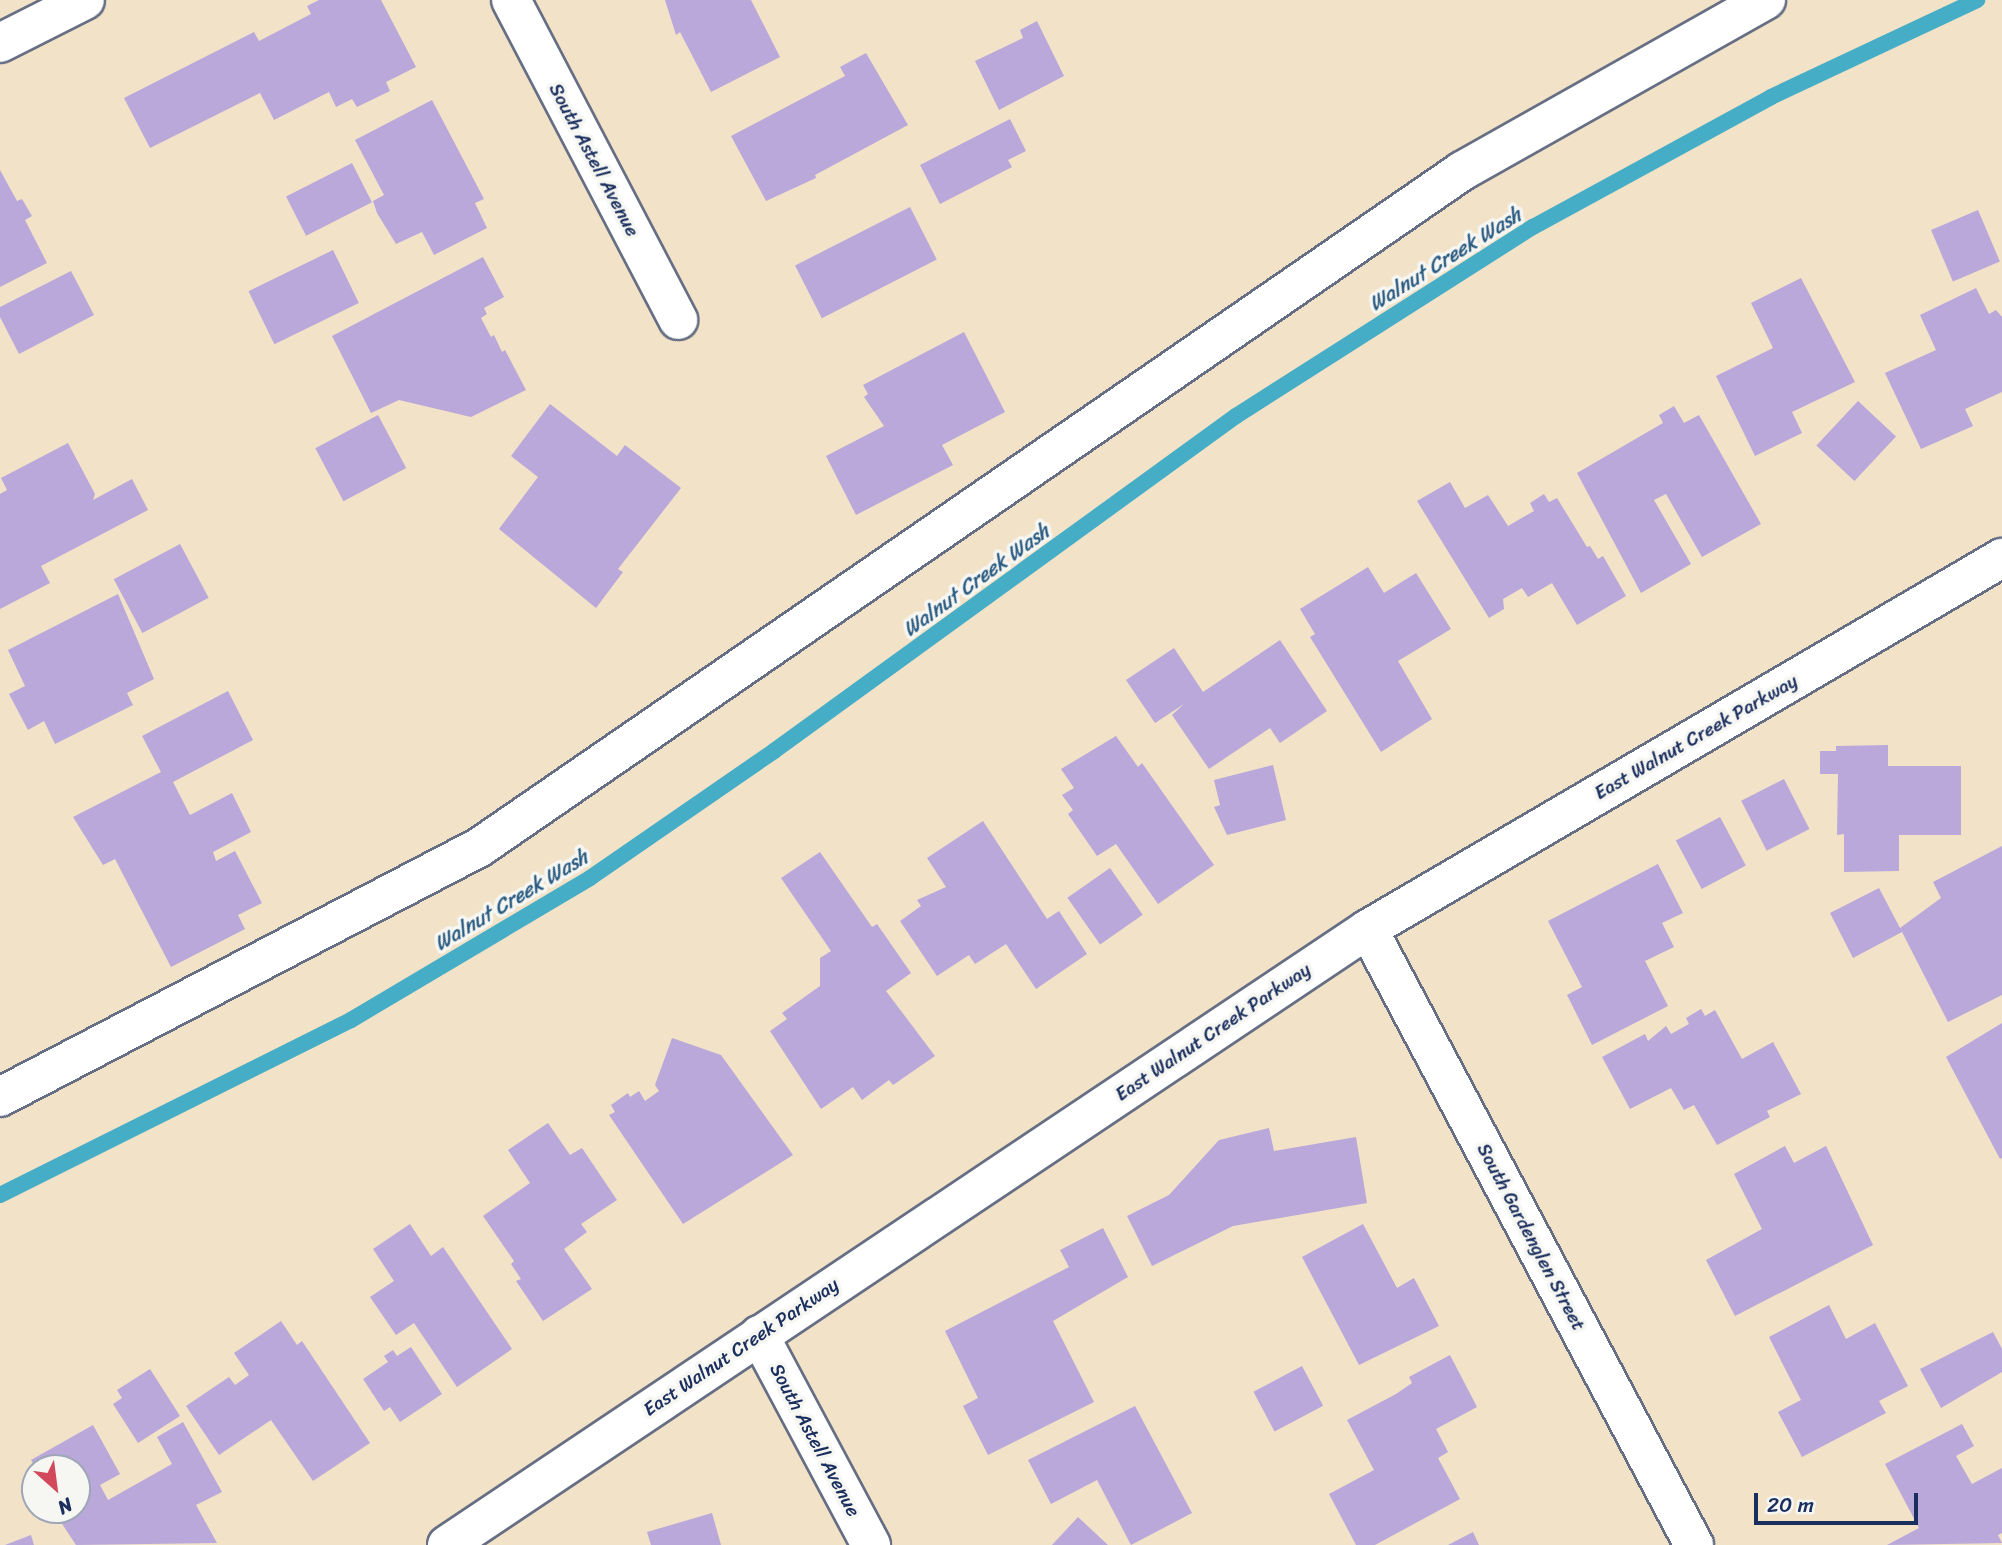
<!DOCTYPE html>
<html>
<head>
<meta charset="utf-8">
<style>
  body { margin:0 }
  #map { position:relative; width:2002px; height:1545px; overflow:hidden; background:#f2e2c8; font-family:Sriracha,sans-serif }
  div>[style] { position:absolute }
  .stream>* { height:16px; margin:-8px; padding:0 8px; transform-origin:8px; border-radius:8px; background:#46adc6 }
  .building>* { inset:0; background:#b9a8d9; transform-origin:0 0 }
  .roads { filter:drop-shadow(2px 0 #666e83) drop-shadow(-2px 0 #666e83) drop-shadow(0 2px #666e83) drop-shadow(0 -2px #666e83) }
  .minor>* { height:38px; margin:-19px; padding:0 19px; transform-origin:19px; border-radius:19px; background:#fff }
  span { translate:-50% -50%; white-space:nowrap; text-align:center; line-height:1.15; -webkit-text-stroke:7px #f6f6f2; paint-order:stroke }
  .street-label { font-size:19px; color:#1b2f5e }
  .water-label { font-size:21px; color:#2a5b82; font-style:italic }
  .north { position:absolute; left:21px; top:1454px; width:70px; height:70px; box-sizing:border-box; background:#f6f6f2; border:2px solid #9ea6b7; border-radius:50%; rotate:152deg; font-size:19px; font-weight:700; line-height:28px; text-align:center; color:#1b2f5e }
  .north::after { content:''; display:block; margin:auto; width:24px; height:32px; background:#d1495b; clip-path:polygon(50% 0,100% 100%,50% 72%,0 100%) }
  .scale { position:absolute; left:1754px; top:1493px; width:164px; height:32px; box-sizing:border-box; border:4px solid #1b2f5e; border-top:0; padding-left:9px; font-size:21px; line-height:24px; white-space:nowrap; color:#1b2f5e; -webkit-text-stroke:5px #f6f6f2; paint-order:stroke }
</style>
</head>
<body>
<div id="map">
  <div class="stream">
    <div style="left:0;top:1195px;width:392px;rotate:-26.5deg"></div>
    <div style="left:351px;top:1020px;width:278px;rotate:-30.7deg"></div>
    <div style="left:590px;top:878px;width:224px;rotate:-34.6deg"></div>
    <div style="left:774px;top:751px;width:571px;rotate:-35.95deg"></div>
    <div style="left:1236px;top:416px;width:352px;rotate:-32.5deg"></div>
    <div style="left:1533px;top:227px;width:271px;rotate:-28.6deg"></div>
    <div style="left:1771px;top:97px;width:228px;rotate:-25.2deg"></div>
  </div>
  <div class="building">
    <div style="clip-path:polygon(319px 0,381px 0,416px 67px,386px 82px,390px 91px,357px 107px,352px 99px,336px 107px,329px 92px,274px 120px,260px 93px,150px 148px,124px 98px,254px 32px,259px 41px,311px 14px,307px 6px)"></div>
    <div style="clip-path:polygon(665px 0,751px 0,780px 57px,711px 92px,680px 32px,676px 35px)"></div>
    <div style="clip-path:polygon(1037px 21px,1064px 76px,999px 110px,975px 61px,1023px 38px,1020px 30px)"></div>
    <div style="clip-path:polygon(866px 53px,908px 125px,815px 175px,816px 178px,766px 201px,731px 136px,845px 76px,840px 67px)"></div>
    <div style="clip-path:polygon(432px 100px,484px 199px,475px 203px,487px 228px,434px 255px,422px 232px,396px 244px,377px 213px,373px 201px,384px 195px,355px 140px)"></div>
    <div style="clip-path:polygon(1010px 119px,1026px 151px,1008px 160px,1012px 167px,940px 204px,920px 165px)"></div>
    <div style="left:352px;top:163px;width:44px;height:74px;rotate:63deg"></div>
    <div style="clip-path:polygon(0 170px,17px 201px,22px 199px,32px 216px,25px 220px,47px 263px,0 287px)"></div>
    <div style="left:910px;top:207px;width:59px;height:129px;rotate:63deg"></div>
    <div style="left:1978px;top:210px;width:56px;height:51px;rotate:67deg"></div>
    <div style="left:333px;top:250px;width:59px;height:94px;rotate:64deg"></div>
    <div style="clip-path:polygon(483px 257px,504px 297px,484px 308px,487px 314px,481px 318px,491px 337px,494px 335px,502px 352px,505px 350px,526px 390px,471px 417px,399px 400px,371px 413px,332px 336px)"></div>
    <div style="clip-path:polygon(71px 271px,94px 315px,19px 354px,0 317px,0 307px)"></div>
    <div style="clip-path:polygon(1801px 278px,1855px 382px,1792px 412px,1802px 433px,1755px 456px,1716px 376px,1773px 348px,1751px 303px)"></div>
    <div style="clip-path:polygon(1976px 288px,1989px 314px,1996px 310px,2002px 317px,2002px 392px,1965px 409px,1973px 426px,1921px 449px,1885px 373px,1936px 350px,1920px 315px)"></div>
    <div style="clip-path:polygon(964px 332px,1005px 412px,942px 445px,953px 465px,856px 515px,826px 456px,884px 426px,864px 397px,868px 394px,863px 385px)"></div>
    <div style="left:1858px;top:401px;width:52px;height:61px;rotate:43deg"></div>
    <div style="clip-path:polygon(550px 404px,617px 456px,625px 445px,681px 488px,618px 569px,623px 572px,596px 608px,499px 529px,538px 477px,511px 456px)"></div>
    <div style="clip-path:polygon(1674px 406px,1684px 423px,1699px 415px,1761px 524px,1702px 557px,1666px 494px,1654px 500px,1691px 564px,1641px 593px,1577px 473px,1663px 423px,1659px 415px)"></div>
    <div style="left:378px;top:415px;width:60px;height:71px;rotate:62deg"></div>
    <div style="clip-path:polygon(68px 443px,95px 494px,93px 500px,132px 479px,148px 510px,41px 566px,50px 583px,0 609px,0 494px,7px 490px,1px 478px)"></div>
    <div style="clip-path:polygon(1450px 482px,1465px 508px,1488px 495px,1508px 526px,1534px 511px,1530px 503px,1544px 494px,1549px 502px,1557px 498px,1587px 547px,1590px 546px,1598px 559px,1603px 556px,1626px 596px,1577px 625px,1552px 583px,1528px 597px,1522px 588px,1503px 599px,1504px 609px,1489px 618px,1417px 501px)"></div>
    <div style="left:180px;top:544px;width:61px;height:75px;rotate:62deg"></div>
    <div style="clip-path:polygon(1368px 567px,1384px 593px,1416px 573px,1451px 629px,1398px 661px,1432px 719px,1381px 752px,1310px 637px,1315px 634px,1300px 609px)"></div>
    <div style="clip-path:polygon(118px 594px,154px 679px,127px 693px,133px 705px,55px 744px,44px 721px,28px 730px,9px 694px,25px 686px,8px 650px)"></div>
    <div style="clip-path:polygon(1280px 640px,1327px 711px,1280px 743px,1270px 728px,1209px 769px,1172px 715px,1184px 704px,1155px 723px,1126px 680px,1174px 648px,1203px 692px)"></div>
    <div style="clip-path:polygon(228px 691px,253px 740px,173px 782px,190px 815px,232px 793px,251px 832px,213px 852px,216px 861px,235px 851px,262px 903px,238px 915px,245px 929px,171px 967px,115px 859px,103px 865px,73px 817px,161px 772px,142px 736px)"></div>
    <div style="clip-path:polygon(1116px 736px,1138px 767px,1142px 763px,1214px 865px,1158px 904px,1116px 844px,1097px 856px,1068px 814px,1073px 810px,1062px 795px,1074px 788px,1061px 769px)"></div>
    <div style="clip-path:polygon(1888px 745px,1888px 766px,1961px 766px,1961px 835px,1899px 835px,1899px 871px,1844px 872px,1844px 834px,1837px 835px,1838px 774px,1820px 774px,1820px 751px,1836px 751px,1836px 746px)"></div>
    <div style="clip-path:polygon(1273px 765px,1286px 820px,1227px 835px,1214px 807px,1220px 805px,1214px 780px)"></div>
    <div style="left:1784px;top:779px;width:56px;height:48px;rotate:63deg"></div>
    <div style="left:1720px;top:817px;width:55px;height:50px;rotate:62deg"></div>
    <div style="clip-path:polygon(983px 821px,1047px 919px,1059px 911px,1087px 954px,1036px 989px,1006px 944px,975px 964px,969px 955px,937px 976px,900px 921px,921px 906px,917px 900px,946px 887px,927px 858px)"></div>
    <div style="clip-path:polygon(2002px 846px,2002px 995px,1948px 1022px,1902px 932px,1853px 958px,1830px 913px,1879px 888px,1900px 928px,1941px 898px,1933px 882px)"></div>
    <div style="clip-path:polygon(820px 852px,872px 927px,877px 924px,911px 973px,886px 991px,935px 1056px,893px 1085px,889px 1080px,862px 1100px,853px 1087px,821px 1109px,770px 1031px,787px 1019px,782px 1013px,820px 986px,820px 958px,831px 951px,781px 878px)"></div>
    <div style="clip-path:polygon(1658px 864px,1683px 913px,1662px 923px,1674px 947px,1645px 961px,1668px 1006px,1592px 1045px,1567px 995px,1582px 987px,1548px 921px)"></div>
    <div style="left:1110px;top:868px;width:57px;height:52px;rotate:55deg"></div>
    <div style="clip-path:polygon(1701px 1009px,1705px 1016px,1715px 1010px,1742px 1059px,1773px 1042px,1801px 1094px,1767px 1111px,1770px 1117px,1717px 1145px,1694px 1105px,1684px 1110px,1671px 1088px,1630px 1109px,1602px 1057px,1645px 1034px,1648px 1041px,1666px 1026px,1671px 1034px,1689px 1024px,1686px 1018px)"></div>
    <div style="clip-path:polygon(2002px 1023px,2002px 1158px,2000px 1159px,1946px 1057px)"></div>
    <div style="clip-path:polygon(672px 1038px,721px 1055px,793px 1155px,683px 1224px,609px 1115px,615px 1112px,611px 1105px,628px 1093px,630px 1097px,639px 1091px,645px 1101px,659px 1091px,655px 1085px)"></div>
    <div style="clip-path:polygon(548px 1123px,570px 1155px,582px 1148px,617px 1200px,581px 1224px,587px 1232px,564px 1249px,592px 1289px,543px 1321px,516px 1281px,521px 1279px,511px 1264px,514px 1261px,483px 1216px,530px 1183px,508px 1150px)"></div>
    <div style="clip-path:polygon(1269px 1128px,1274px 1151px,1356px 1137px,1367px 1203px,1233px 1226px,1152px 1266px,1127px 1216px,1169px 1195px,1219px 1140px)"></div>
    <div style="clip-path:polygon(1785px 1146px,1794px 1163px,1826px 1146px,1873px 1245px,1735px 1316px,1706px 1260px,1762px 1229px,1734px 1174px)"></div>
    <div style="clip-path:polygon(410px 1224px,431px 1256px,443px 1247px,512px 1349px,457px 1387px,414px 1323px,396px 1335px,370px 1297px,394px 1281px,373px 1249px)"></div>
    <div style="clip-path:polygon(1363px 1224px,1397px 1288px,1414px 1278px,1439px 1326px,1359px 1365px,1302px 1257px)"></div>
    <div style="clip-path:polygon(1103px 1228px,1128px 1277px,1053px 1321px,1094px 1402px,988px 1455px,963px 1406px,978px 1398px,945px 1331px,1069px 1267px,1060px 1250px)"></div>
    <div style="clip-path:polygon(1829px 1305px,1846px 1339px,1875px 1323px,1908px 1386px,1879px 1401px,1886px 1413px,1802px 1457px,1778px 1412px,1801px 1400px,1769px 1337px)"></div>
    <div style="clip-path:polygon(281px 1321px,297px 1345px,302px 1341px,370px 1443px,313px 1481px,271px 1420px,219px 1455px,186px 1406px,229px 1377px,235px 1385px,249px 1375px,234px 1353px)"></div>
    <div style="clip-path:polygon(1993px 1332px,2002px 1349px,2002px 1372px,1941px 1408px,1920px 1369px)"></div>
    <div style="clip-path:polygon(411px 1347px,442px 1394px,400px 1422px,390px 1407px,384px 1411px,363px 1379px,388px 1362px,384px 1356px,393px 1350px,397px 1356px)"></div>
    <div style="clip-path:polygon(1450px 1355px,1477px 1407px,1436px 1429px,1448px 1452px,1438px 1458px,1460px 1499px,1375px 1545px,1356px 1545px,1329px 1494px,1374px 1470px,1347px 1420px,1396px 1394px,1412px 1383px,1409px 1377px)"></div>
    <div style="left:1302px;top:1366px;width:45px;height:55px;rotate:62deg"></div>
    <div style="clip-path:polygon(150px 1369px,180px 1416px,138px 1443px,113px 1404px,122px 1398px,117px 1390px)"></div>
    <div style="clip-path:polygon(1135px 1406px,1192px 1513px,1131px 1545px,1097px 1480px,1051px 1504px,1028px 1460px)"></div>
    <div style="clip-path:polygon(183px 1422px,222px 1492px,196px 1505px,217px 1543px,76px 1545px,53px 1510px,77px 1510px,77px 1468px,36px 1468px,31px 1460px,93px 1425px,120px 1474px,100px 1485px,108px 1500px,172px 1464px,157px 1437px)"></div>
    <div style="clip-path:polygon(1962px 1424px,1974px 1446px,1956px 1456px,1972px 1484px,2002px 1468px,2002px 1533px,1998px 1535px,2002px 1543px,1887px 1545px,1919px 1528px,1885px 1464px)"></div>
    <div style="clip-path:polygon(712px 1513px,721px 1545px,651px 1545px,647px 1532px)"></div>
    <div style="clip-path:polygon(1078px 1517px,1108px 1545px,1052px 1545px)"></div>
    <div style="clip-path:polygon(1473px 1532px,1479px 1545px,1448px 1545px)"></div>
    <div style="clip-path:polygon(31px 1535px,34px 1545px,5px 1545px)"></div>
  </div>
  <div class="roads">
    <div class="minor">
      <div style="left:511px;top:0;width:361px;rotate:62.4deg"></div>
      <div style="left:0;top:43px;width:95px;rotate:-26.8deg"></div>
      <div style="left:1368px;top:929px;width:697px;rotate:62.11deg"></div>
      <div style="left:0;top:1097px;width:541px;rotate:-27.51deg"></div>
      <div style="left:480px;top:847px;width:1192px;rotate:-34.54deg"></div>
      <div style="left:1462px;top:171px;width:349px;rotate:-29.4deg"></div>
      <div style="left:759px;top:1335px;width:238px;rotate:61.9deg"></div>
      <div style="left:447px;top:1545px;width:1108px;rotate:-33.78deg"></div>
      <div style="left:1368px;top:929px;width:735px;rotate:-30.34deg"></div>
    </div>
  </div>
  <div class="street-label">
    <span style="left:594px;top:160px;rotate:62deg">South Astell Avenue</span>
    <span style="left:1696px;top:737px;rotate:-30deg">East Walnut Creek Parkway</span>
    <span style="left:1213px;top:1032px;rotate:-34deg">East Walnut Creek Parkway</span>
    <span style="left:1531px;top:1237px;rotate:62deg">South Gardenglen Street</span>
    <span style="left:741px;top:1347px;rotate:-34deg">East Walnut Creek Parkway</span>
    <span style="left:815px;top:1440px;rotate:62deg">South Astell Avenue</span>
  </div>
  <div class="water-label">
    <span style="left:1445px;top:259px;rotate:-32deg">Walnut Creek Wash</span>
    <span style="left:976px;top:580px;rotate:-36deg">Walnut Creek Wash</span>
    <span style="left:511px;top:900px;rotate:-31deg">Walnut Creek Wash</span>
  </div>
  <div class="north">N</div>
  <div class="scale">20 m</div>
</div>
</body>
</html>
